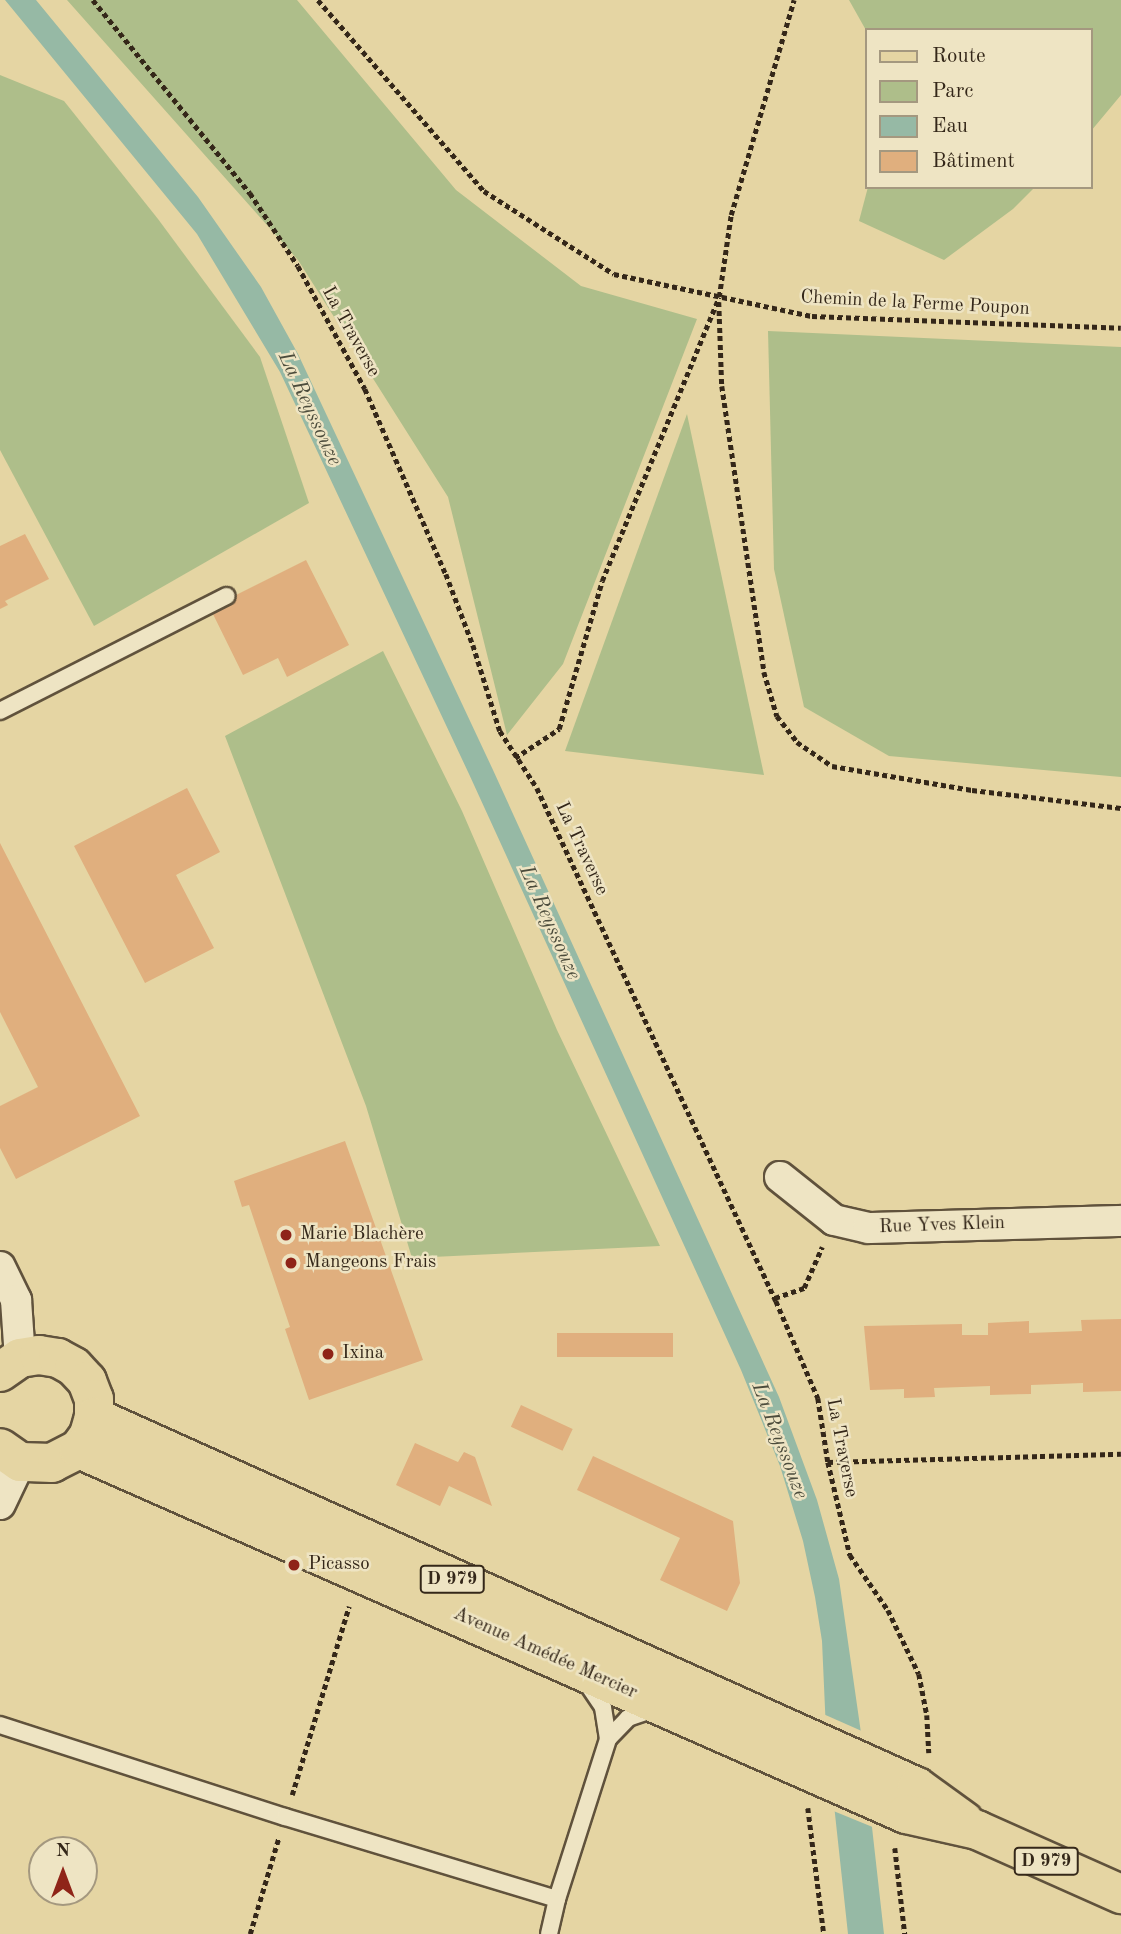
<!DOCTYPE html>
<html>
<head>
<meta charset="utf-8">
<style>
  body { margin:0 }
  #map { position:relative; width:1121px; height:1934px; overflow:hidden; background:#e5d5a3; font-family:"Old Standard TT",serif }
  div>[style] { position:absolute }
  .green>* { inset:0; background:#aebe8a }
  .water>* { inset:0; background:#96b9a5 }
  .pier>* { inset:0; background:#e5d5a3 }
  .building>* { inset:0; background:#e0af7e; transform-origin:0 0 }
  .path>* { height:4.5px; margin-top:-2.25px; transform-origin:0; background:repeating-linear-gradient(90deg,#342719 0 5px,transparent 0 8.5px) }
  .roads { filter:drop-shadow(2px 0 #60523c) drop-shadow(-2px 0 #60523c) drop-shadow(0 2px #60523c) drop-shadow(0 -2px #60523c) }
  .lane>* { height:16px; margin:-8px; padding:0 8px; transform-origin:8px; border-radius:8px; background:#eee4c3 }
  .street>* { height:30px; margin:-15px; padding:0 15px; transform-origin:15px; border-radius:15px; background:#eee4c3 }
  .primary>* { height:38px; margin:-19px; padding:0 19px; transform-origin:19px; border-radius:19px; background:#e5d5a3 }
  .dots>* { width:19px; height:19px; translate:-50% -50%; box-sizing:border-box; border:4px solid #eee4c3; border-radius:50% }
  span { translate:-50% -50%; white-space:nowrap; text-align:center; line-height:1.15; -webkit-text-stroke:5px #eee4c3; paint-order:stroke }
  .shield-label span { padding:2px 5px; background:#eee4c3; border:2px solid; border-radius:5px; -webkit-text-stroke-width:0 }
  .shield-label { font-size:18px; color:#342719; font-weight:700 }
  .street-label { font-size:19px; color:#342719 }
  .poi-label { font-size:19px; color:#342719 }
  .left { translate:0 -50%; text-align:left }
  .water-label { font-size:21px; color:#4c4c3c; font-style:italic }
  .legend { position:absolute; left:865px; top:28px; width:228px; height:161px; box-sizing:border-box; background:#eee4c3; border:2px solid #a4987f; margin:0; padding:9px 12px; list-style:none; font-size:21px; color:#342719 }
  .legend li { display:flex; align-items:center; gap:14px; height:35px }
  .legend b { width:35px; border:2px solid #a4987f }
  .north { position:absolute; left:28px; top:1836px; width:70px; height:70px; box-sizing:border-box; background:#eee4c3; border:2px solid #a4987f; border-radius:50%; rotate:0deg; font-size:19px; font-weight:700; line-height:28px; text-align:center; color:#342719 }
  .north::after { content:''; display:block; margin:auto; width:24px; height:32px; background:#8f2418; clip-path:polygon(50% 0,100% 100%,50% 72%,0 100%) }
</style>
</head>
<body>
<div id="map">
  <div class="green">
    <div style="clip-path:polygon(67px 0,297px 0,456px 190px,581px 286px,697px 319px,563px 664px,507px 735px,448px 497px,298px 260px)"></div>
    <div style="clip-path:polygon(849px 0,1121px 0,1121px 95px,1091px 131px,1091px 30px,867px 32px)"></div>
    <div style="clip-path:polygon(0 75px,64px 101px,158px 219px,260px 357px,309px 503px,94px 626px,0 450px)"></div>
    <div style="clip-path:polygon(868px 187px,1035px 187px,1013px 209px,944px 260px,859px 221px)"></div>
    <div style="clip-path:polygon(768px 331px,1121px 347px,1121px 777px,889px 756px,804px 707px,774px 569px)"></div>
    <div style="clip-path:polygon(687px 414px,764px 775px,565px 751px)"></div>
    <div style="clip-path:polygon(383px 651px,462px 811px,557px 1030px,660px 1246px,412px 1258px,366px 1106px,225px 736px)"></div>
  </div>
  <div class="water">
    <div style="clip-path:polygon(5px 0,36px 0,198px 197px,261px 287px,298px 354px,493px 770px,779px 1397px,817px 1500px,839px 1579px,863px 1747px,884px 1934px,848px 1934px,826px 1731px,822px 1641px,815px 1597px,803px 1541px,780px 1466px,741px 1370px,469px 774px,280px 372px,197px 234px)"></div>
  </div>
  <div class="pier">
    <div style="clip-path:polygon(821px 1713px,864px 1732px,875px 1828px,831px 1810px)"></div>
  </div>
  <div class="building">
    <div style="clip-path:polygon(25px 534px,49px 579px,5px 601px,8px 605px,0 609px,0 546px)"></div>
    <div style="clip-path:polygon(306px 560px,349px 645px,287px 677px,278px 658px,243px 675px,210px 608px)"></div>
    <div style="clip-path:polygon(187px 788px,220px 852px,176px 875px,214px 948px,145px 983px,74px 846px)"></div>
    <div style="clip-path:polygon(0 843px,140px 1116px,16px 1179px,0 1148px,0 1106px,38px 1087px,0 1012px)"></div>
    <div style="clip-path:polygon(345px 1141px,423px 1360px,309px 1400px,285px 1329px,290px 1327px,249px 1205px,242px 1207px,234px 1181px)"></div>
    <div style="clip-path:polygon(1121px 1319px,1121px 1391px,1083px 1392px,1083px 1383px,1031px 1385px,1031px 1394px,990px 1395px,990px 1386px,934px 1388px,935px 1397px,904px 1398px,904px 1389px,870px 1390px,864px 1326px,962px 1324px,962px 1335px,988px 1335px,988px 1323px,1029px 1321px,1029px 1333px,1082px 1331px,1081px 1320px)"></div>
    <div style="left:673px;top:1333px;width:24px;height:116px;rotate:90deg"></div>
    <div style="left:521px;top:1405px;width:57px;height:24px;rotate:25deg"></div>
    <div style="clip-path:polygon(415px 1443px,458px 1462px,464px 1452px,475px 1457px,492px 1506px,449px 1486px,440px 1506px,396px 1485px)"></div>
    <div style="clip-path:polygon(593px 1456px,733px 1521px,740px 1583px,727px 1611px,660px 1580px,680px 1538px,577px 1490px)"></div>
  </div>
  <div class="path">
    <div style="left:93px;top:0;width:249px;rotate:50.9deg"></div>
    <div style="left:250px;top:193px;width:87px;rotate:56.7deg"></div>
    <div style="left:298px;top:266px;width:140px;rotate:61.4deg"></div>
    <div style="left:365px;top:389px;width:202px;rotate:66.4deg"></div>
    <div style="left:446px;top:574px;width:76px;rotate:69.2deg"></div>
    <div style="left:473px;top:645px;width:90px;rotate:72.6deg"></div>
    <div style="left:500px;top:731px;width:68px;rotate:57deg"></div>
    <div style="left:537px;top:788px;width:566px;rotate:65.02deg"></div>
    <div style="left:776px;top:1301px;width:106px;rotate:66.6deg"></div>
    <div style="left:818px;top:1398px;width:65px;rotate:81.1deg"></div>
    <div style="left:828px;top:1462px;width:96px;rotate:76.7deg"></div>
    <div style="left:850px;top:1555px;width:67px;rotate:55.4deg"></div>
    <div style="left:888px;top:1610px;width:71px;rotate:64.2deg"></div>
    <div style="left:919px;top:1674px;width:42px;rotate:79deg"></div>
    <div style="left:927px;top:1715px;width:38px;rotate:87deg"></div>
    <div style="left:318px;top:0;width:253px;rotate:49deg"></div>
    <div style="left:484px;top:191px;width:154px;rotate:32.6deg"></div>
    <div style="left:614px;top:274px;width:202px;rotate:12deg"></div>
    <div style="left:812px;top:316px;width:309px;rotate:2.2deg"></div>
    <div style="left:719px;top:302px;width:84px;rotate:88deg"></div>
    <div style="left:722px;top:386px;width:289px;rotate:81.6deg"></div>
    <div style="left:764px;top:672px;width:46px;rotate:73.5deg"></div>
    <div style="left:777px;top:716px;width:33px;rotate:52deg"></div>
    <div style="left:797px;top:742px;width:42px;rotate:34.4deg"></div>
    <div style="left:832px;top:766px;width:142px;rotate:9.7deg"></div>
    <div style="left:972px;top:790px;width:150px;rotate:6.9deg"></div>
    <div style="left:515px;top:758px;width:53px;rotate:-33.4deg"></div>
    <div style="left:559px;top:729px;width:154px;rotate:-73.8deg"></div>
    <div style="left:602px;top:581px;width:307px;rotate:-67.6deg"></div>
    <div style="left:719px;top:297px;width:83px;rotate:-81.7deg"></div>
    <div style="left:731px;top:215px;width:224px;rotate:-73.7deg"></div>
    <div style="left:775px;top:1298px;width:31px;rotate:-19deg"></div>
    <div style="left:804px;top:1288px;width:45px;rotate:-66.3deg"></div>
    <div style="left:828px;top:1462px;width:293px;rotate:-1.6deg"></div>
    <div style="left:292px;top:1795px;width:197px;rotate:-73.2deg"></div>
    <div style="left:808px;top:1808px;width:127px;rotate:82.8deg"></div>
    <div style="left:895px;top:1848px;width:87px;rotate:83.4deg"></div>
    <div style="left:250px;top:1934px;width:101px;rotate:-73.4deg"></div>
  </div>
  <div class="roads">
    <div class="lane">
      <div style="left:0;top:711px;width:254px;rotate:-26.9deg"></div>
      <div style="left:0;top:1725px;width:299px;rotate:17.9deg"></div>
      <div style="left:285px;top:1817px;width:284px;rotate:16.8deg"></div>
      <div style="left:557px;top:1899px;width:168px;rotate:-72.3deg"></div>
      <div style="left:608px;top:1739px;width:32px;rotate:-99deg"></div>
      <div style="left:603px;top:1707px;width:29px;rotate:-124deg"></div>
      <div style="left:608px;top:1739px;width:29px;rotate:-46deg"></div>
      <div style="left:628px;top:1718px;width:28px;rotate:-19deg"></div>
      <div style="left:549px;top:1934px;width:36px;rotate:-77deg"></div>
    </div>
    <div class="street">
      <div style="left:780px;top:1177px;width:69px;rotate:38.5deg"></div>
      <div style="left:834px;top:1220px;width:35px;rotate:13deg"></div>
      <div style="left:868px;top:1228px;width:253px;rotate:-1.6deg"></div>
      <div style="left:0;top:1267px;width:37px;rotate:64deg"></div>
      <div style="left:16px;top:1300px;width:58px;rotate:86.1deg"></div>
      <div style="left:0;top:1504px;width:47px;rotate:-64.5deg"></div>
    </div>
    <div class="primary">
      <div style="left:0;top:1372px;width:24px;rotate:-35deg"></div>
      <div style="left:20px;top:1358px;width:19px;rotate:-9deg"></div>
      <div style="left:39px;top:1355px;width:19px;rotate:9deg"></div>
      <div style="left:58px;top:1358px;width:18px;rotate:29deg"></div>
      <div style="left:74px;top:1367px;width:19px;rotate:47deg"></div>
      <div style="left:87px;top:1381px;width:19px;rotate:69deg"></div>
      <div style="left:94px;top:1399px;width:18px;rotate:90deg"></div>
      <div style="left:94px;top:1417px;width:19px;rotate:106deg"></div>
      <div style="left:89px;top:1435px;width:17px;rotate:126deg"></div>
      <div style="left:79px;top:1449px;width:30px;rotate:153deg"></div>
      <div style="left:52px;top:1463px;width:32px;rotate:-178deg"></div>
      <div style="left:20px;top:1462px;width:24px;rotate:-145deg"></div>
      <div style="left:94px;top:1417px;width:902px;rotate:24.21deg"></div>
      <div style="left:917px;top:1787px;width:58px;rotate:35.9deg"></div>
      <div style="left:79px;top:1449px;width:904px;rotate:23.81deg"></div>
      <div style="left:906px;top:1814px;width:73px;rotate:12.7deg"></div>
      <div style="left:977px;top:1830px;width:158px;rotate:24deg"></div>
    </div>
  </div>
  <div class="dots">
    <div style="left:286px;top:1235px;background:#8f2418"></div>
    <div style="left:291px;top:1263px;background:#8f2418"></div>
    <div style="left:328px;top:1354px;background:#8f2418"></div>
    <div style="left:294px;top:1565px;background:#8f2418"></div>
  </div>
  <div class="shield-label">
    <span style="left:452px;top:1579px">D 979</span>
    <span style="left:1046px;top:1861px">D 979</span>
  </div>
  <div class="street-label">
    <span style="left:915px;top:304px;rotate:3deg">Chemin de la Ferme Poupon</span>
    <span style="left:350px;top:332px;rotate:61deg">La Traverse</span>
    <span style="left:581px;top:849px;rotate:65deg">La Traverse</span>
    <span style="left:942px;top:1226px;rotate:-2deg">Rue Yves Klein</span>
    <span style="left:841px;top:1448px;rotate:79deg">La Traverse</span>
    <span style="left:545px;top:1654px;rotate:24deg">Avenue Amédée Mercier</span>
  </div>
  <div class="poi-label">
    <span class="left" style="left:300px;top:1235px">Marie Blachère</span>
    <span class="left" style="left:305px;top:1263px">Mangeons Frais</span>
    <span class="left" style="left:342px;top:1354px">Ixina</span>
    <span class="left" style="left:308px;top:1565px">Picasso</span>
  </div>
  <div class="water-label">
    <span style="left:309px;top:409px;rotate:65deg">La Reyssouze</span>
    <span style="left:549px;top:923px;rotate:66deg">La Reyssouze</span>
    <span style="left:779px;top:1441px;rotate:69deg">La Reyssouze</span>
  </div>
  <ul class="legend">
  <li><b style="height:9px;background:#e5d5a3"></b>Route</li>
  <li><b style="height:19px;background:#aebe8a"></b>Parc</li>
  <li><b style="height:19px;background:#96b9a5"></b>Eau</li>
  <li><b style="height:19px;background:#e0af7e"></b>Bâtiment</li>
  </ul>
  <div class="north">N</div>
</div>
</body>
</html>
